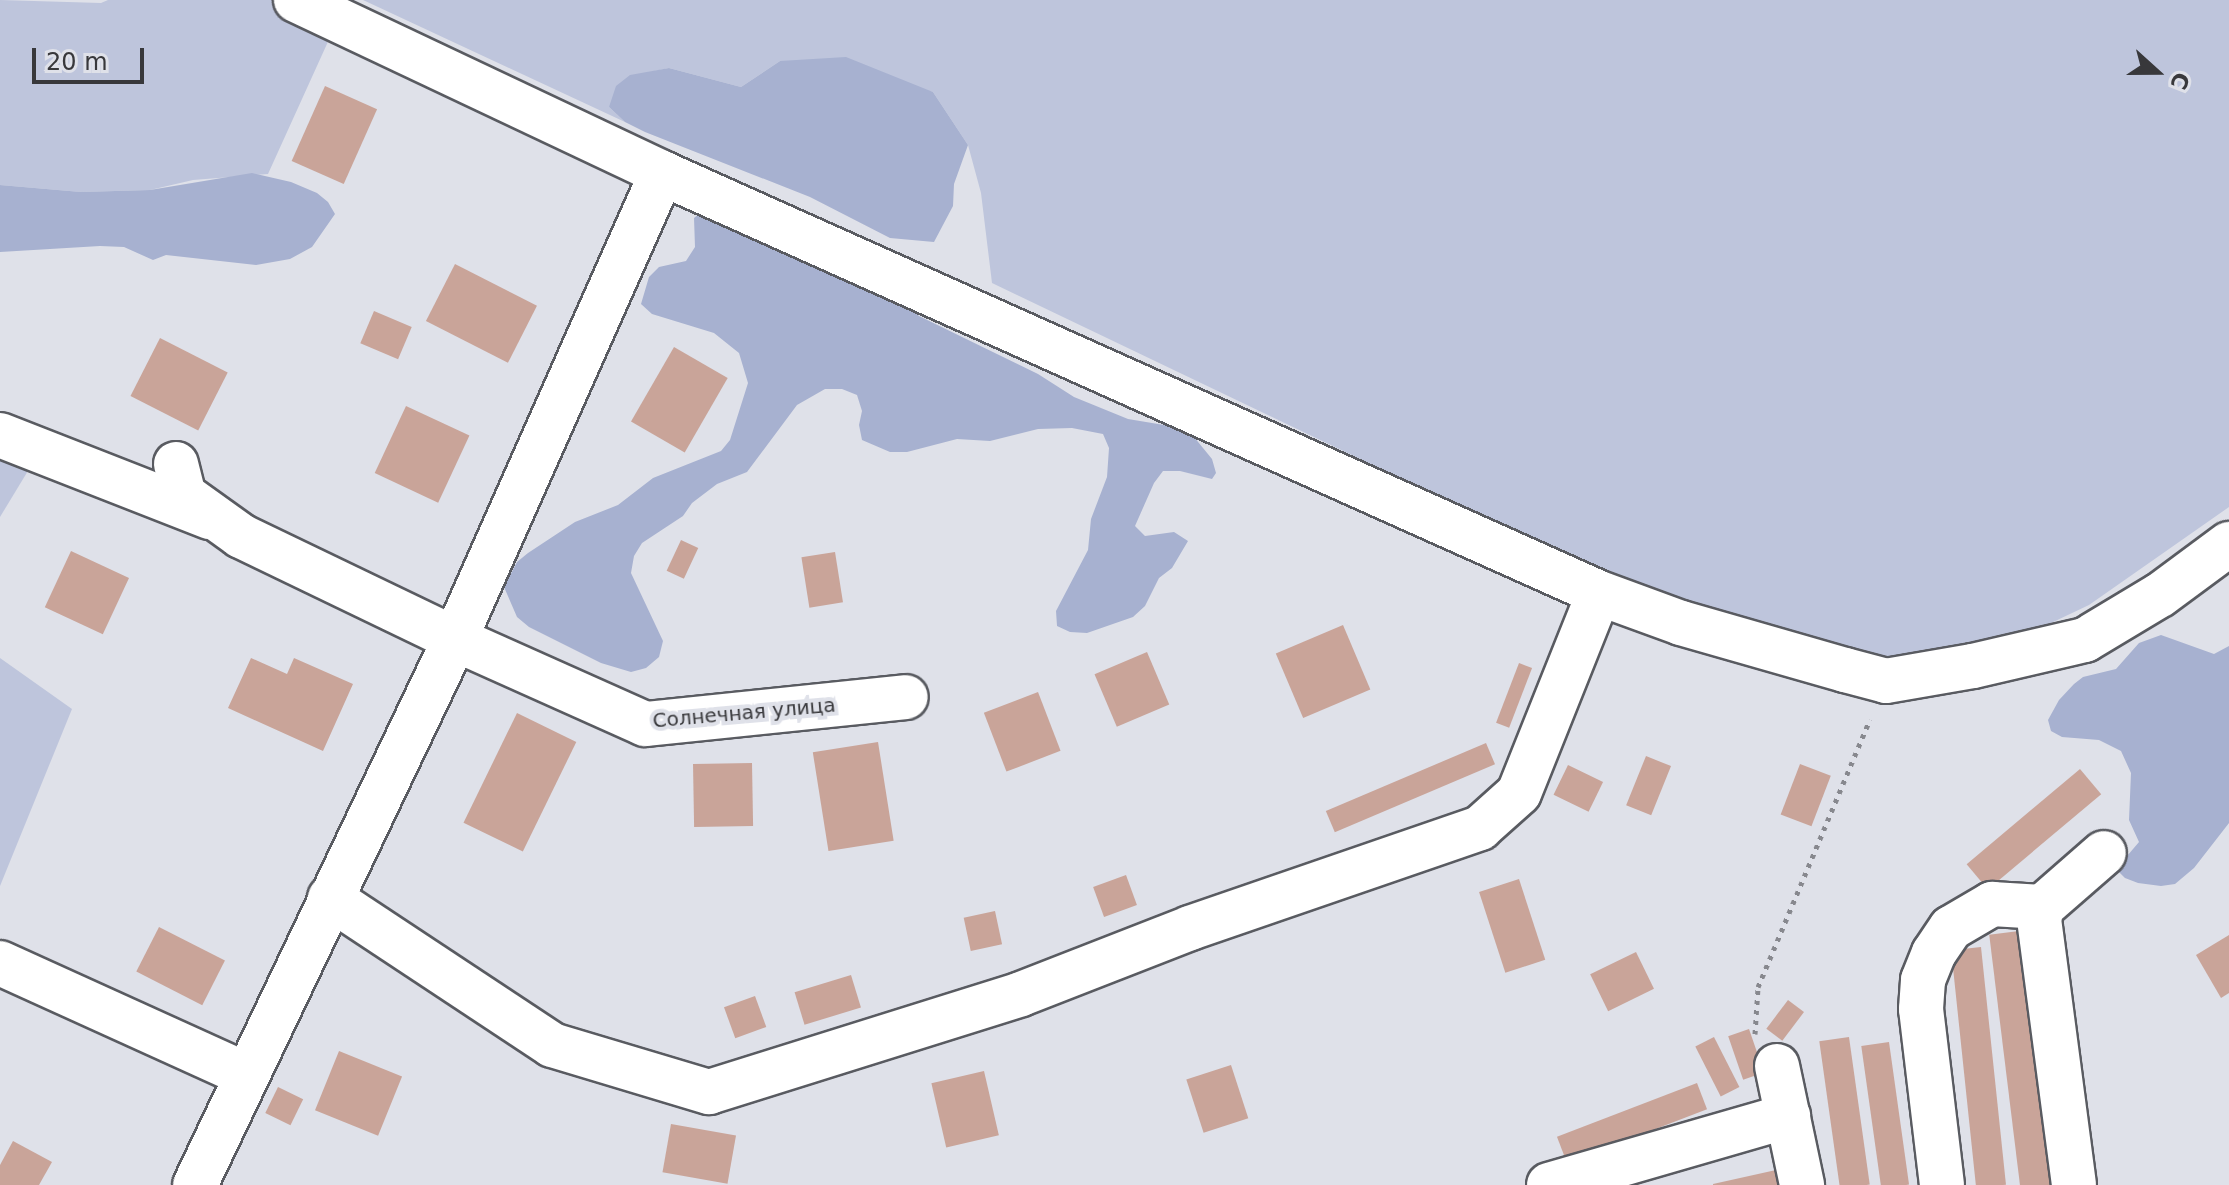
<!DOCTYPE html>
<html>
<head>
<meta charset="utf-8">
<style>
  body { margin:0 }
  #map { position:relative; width:2229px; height:1185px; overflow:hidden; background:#dfe1e9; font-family:"DejaVu Sans",sans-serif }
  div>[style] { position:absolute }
  .green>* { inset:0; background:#bec5dc }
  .forest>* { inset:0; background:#a7b1d0 }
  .building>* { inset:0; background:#c9a499; transform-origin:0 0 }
  .path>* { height:5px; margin-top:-2.5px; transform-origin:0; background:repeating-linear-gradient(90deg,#87888e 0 4px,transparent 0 10px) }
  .roads { filter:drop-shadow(2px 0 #595b61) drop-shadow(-2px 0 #595b61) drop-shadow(0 2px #595b61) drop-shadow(0 -2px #595b61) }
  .minor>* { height:44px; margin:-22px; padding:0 22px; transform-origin:22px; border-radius:22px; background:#fff }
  span { translate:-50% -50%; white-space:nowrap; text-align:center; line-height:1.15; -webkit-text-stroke:8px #dfe1e9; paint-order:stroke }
  .street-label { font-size:20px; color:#38383b }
  .north { position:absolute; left:2117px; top:32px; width:80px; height:80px; -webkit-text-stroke:6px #dfe1e9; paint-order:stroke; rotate:111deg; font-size:22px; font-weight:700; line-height:32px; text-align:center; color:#38383b }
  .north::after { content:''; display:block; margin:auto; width:28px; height:36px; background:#38383b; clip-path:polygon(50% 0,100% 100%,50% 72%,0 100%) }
  .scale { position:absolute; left:32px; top:48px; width:112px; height:36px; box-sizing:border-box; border:4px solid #38383b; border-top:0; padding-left:10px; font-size:24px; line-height:28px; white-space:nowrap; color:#38383b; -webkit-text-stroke:6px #dfe1e9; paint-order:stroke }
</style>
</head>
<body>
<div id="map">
  <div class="green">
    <div style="clip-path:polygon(0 0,101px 3px,108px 0,315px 0,341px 13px,268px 174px,193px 180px,150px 190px,81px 192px,0 185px)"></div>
    <div style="clip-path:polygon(363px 0,2229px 0,2229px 507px,2089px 605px,2030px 633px,1931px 653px,1870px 659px,1634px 590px,992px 283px,981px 193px,968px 145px,933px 92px,780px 61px,741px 87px,669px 68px,650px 72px,609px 107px,625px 122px)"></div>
    <div style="clip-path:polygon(0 435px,37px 456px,0 517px)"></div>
    <div style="clip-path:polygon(0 658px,72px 709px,0 886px)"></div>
  </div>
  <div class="forest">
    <div style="clip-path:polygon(846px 57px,933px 92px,968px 145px,954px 184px,953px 206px,934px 242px,890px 238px,810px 197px,645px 132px,625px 122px,609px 107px,616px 86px,630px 75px,669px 68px,741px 87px,780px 61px)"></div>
    <div style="clip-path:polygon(252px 173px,291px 182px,317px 193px,328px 202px,335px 214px,312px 247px,290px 259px,256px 265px,166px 255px,153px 260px,124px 247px,100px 246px,0 252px,0 185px,81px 192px,150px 190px)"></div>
    <div style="clip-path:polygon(705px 209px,896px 298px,919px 316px,1038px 374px,1074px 397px,1128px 419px,1170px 426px,1194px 437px,1212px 459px,1216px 473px,1212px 479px,1180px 471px,1163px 471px,1154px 483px,1135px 526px,1145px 536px,1174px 532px,1188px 541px,1172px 568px,1159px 578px,1145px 606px,1133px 617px,1087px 633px,1070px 632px,1057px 626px,1056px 611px,1088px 550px,1091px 519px,1107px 477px,1109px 448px,1103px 434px,1072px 428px,1038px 429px,990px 441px,957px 439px,907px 452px,890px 452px,862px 440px,859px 425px,862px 411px,857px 395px,842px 389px,825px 389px,797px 405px,747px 472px,717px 484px,692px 503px,683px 516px,642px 543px,634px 556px,631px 573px,663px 641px,659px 657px,646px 668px,631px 672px,601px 663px,529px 627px,517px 617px,504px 587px,517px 562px,528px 553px,575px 522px,618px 505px,653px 478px,721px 451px,730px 440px,748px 383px,739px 353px,714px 333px,652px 314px,641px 304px,649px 277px,659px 267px,686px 261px,695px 247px,694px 218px)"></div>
    <div style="clip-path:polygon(2161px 635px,2214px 654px,2229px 646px,2229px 823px,2194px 868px,2175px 884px,2161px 886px,2138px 883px,2125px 878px,2116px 869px,2139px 842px,2129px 820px,2131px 773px,2121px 751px,2099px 740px,2062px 737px,2051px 731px,2048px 720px,2059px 700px,2074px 684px,2083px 677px,2116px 669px,2139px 643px)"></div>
  </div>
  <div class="building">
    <div style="left:325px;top:86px;width:57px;height:82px;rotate:24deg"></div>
    <div style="left:455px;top:264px;width:92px;height:64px;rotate:27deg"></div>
    <div style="left:374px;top:311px;width:41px;height:35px;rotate:23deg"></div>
    <div style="left:160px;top:338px;width:76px;height:65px;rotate:27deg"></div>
    <div style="left:674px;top:347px;width:62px;height:86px;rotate:30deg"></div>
    <div style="left:406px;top:406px;width:70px;height:74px;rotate:25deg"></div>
    <div style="left:681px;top:540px;width:19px;height:34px;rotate:25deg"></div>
    <div style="left:71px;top:551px;width:64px;height:62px;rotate:25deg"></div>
    <div style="left:835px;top:552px;width:51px;height:34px;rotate:81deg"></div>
    <div style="left:1343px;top:625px;width:70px;height:73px;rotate:67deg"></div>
    <div style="left:1147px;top:652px;width:57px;height:57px;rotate:67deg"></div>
    <div style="clip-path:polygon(251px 658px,287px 674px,294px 658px,353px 684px,323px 751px,228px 708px)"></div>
    <div style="left:1519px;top:663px;width:14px;height:64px;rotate:21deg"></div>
    <div style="left:1038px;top:692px;width:63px;height:58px;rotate:69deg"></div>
    <div style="left:517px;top:713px;width:66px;height:122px;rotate:26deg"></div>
    <div style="left:878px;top:742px;width:100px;height:66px;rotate:81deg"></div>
    <div style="left:1486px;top:743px;width:23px;height:174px;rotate:67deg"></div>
    <div style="left:1646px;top:756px;width:27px;height:53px;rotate:22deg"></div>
    <div style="left:752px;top:763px;width:63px;height:59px;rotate:89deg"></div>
    <div style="left:1800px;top:764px;width:33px;height:54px;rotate:21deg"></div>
    <div style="left:1568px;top:765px;width:39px;height:33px;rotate:26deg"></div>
    <div style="left:2080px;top:769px;width:33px;height:148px;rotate:50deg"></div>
    <div style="left:1126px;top:875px;width:32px;height:35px;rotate:70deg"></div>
    <div style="left:1519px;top:879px;width:85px;height:42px;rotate:72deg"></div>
    <div style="left:995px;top:911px;width:34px;height:32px;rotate:78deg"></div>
    <div style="left:159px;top:927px;width:74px;height:50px;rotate:27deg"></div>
    <div style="left:2019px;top:931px;width:256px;height:30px;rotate:83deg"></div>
    <div style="clip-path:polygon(2229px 935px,2229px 993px,2221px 998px,2196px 955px)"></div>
    <div style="left:1981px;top:947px;width:239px;height:30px;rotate:84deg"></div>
    <div style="left:1636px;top:952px;width:41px;height:51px;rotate:64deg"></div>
    <div style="left:851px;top:975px;width:34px;height:59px;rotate:73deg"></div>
    <div style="left:755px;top:996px;width:33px;height:33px;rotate:70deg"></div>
    <div style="left:1788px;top:1000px;width:20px;height:36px;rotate:37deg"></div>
    <div style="left:1749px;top:1029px;width:46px;height:22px;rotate:71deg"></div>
    <div style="left:1714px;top:1037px;width:56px;height:21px;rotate:63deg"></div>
    <div style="left:1849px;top:1037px;width:149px;height:30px;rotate:82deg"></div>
    <div style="left:1889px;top:1042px;width:144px;height:28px;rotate:82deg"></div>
    <div style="left:339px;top:1051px;width:68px;height:64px;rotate:22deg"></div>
    <div style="left:1231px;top:1065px;width:56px;height:47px;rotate:72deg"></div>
    <div style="left:984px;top:1071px;width:66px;height:54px;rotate:77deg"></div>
    <div style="left:1697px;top:1083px;width:28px;height:150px;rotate:69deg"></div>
    <div style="left:278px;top:1087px;width:28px;height:29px;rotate:26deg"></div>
    <div style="left:671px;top:1124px;width:66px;height:49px;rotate:10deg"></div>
    <div style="clip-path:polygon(13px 1141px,52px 1162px,39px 1185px,0 1185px,0 1165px)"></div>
    <div style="clip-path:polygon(1776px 1170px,1779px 1185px,1713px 1185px,1713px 1184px)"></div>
  </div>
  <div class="path">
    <div style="left:1755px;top:1034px;width:47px;rotate:-86.3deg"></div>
    <div style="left:1758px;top:987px;width:290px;rotate:-67.3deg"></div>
  </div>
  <div class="roads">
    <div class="minor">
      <div style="left:296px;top:0;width:405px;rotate:25.3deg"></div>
      <div style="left:662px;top:173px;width:1027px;rotate:24.14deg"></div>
      <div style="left:1599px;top:593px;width:87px;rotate:20.1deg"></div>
      <div style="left:1681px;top:623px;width:171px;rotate:16deg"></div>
      <div style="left:1845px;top:670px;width:42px;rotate:15deg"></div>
      <div style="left:1886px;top:681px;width:88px;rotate:-9.8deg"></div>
      <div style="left:1973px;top:666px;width:115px;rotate:-13.1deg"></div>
      <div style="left:2085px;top:640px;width:87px;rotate:-31deg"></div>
      <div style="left:2160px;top:595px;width:86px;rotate:-36.5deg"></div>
      <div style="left:0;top:435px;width:225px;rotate:21.4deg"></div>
      <div style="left:176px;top:464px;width:32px;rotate:76deg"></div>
      <div style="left:184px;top:495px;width:70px;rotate:35.7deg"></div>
      <div style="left:241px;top:536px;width:237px;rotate:25.7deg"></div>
      <div style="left:455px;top:639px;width:208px;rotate:24.1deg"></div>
      <div style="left:645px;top:724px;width:262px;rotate:-5.9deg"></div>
      <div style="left:330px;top:898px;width:266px;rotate:33.5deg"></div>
      <div style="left:552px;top:1045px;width:164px;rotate:16.7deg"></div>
      <div style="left:709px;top:1092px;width:327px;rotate:-17.4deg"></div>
      <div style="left:1021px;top:994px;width:181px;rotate:-21.3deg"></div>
      <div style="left:1190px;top:928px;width:307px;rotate:-19deg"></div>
      <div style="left:1480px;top:828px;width:52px;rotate:-41.9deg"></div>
      <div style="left:1519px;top:793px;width:215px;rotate:-68.2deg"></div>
      <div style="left:2042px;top:907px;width:12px;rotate:104deg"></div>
      <div style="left:2039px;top:919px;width:268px;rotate:82.5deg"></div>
      <div style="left:0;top:963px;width:269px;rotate:24.4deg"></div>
      <div style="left:1777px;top:1066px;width:122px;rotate:78.1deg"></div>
      <div style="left:195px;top:1185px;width:605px;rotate:-64.54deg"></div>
      <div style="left:455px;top:639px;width:510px;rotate:-66.05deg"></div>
      <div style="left:1549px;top:1185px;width:249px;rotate:-16.1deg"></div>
      <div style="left:1942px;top:1185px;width:177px;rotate:-96.8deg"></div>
      <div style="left:1921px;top:1009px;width:29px;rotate:-86deg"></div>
      <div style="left:1923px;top:980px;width:29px;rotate:-68deg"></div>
      <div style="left:1934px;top:953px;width:30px;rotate:-56deg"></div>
      <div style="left:1951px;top:928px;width:48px;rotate:-30.3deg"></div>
      <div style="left:1992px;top:904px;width:50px;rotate:3.4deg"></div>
      <div style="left:2042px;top:907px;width:82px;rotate:-41.1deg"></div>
    </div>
  </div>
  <div class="street-label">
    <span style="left:744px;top:713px;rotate:-5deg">Солнечная улица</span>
  </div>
  <div class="north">С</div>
  <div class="scale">20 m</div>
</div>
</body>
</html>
